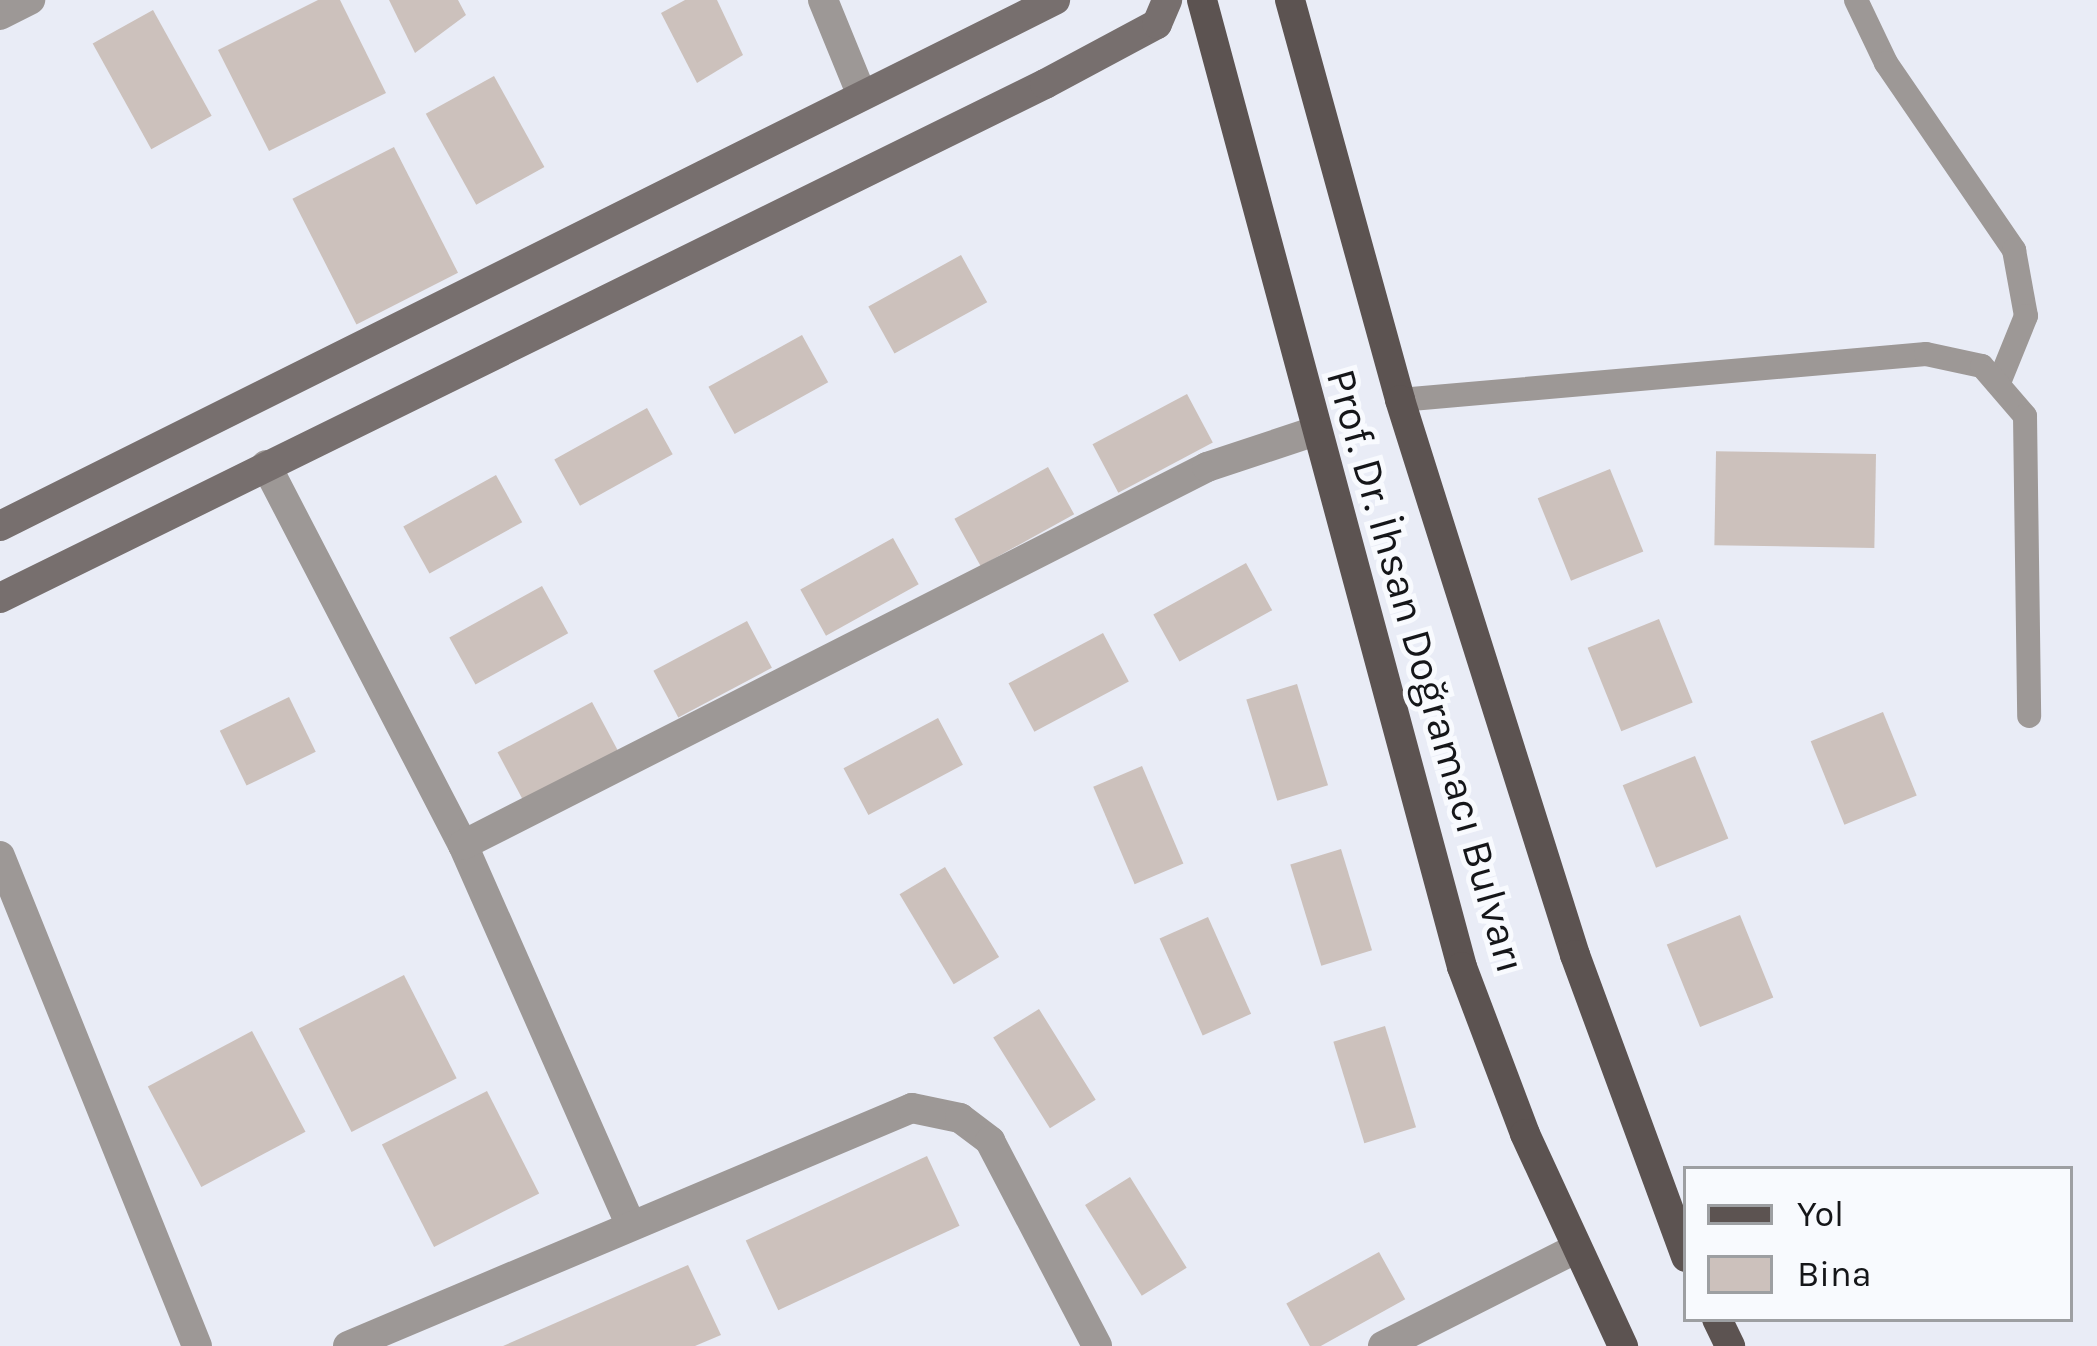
<!DOCTYPE html>
<html>
<head>
<meta charset="utf-8">
<style>
  body { margin:0 }
  #map { position:relative; width:2097px; height:1346px; overflow:hidden; background:#e9ecf6; font-family:Karla,sans-serif }
  div>[style] { position:absolute }
  .building>* { inset:0; background:#ccc1bc; transform-origin:0 0 }
  .lane>* { height:24px; margin:-12px; padding:0 12px; transform-origin:12px; border-radius:12px; background:#9d9896 }
  .street>* { height:30px; margin:-15px; padding:0 15px; transform-origin:15px; border-radius:15px; background:#9d9896 }
  .secondary>* { height:30px; margin:-15px; padding:0 15px; transform-origin:15px; border-radius:15px; background:#776f6e }
  .primary>* { height:30px; margin:-15px; padding:0 15px; transform-origin:15px; border-radius:15px; background:#5c5351 }
  span { translate:-50% -50%; white-space:nowrap; text-align:center; line-height:1.15; -webkit-text-stroke:10px #f8fafe; paint-order:stroke }
  .street-label { font-size:42px; color:#151619 }
  .legend { position:absolute; left:1683px; top:1166px; width:390px; height:156px; box-sizing:border-box; background:#f8fafe; border:3px solid #9d9fa2; margin:0; padding:15px 21px; list-style:none; font-size:36px; color:#151619 }
  .legend li { display:flex; align-items:center; gap:24px; height:60px }
  .legend b { width:60px; border:3px solid #9d9fa2 }
</style>
</head>
<body>
<div id="map">
  <div class="building">
    <div style="clip-path:polygon(318px 0,340px 0,386px 93px,269px 151px,218px 50px)"></div>
    <div style="clip-path:polygon(389px 0,458px 0,466px 15px,415px 53px)"></div>
    <div style="clip-path:polygon(685px 0,717px 0,743px 55px,697px 83px,661px 13px)"></div>
    <div style="left:153px;top:10px;width:121px;height:69px;rotate:61deg"></div>
    <div style="left:494px;top:76px;width:104px;height:78px;rotate:61deg"></div>
    <div style="left:394px;top:147px;width:141px;height:114px;rotate:63deg"></div>
    <div style="left:961px;top:255px;width:54px;height:106px;rotate:61deg"></div>
    <div style="left:802px;top:335px;width:54px;height:107px;rotate:61deg"></div>
    <div style="left:1187px;top:394px;width:55px;height:107px;rotate:62deg"></div>
    <div style="left:647px;top:408px;width:53px;height:106px;rotate:61deg"></div>
    <div style="left:1876px;top:454px;width:94px;height:160px;rotate:91deg"></div>
    <div style="left:1048px;top:467px;width:54px;height:107px;rotate:61deg"></div>
    <div style="left:1610px;top:469px;width:89px;height:78px;rotate:68deg"></div>
    <div style="left:496px;top:475px;width:54px;height:106px;rotate:61deg"></div>
    <div style="left:893px;top:538px;width:53px;height:106px;rotate:61deg"></div>
    <div style="left:1246px;top:563px;width:54px;height:106px;rotate:61deg"></div>
    <div style="left:542px;top:586px;width:54px;height:106px;rotate:61deg"></div>
    <div style="left:1659px;top:619px;width:90px;height:77px;rotate:68deg"></div>
    <div style="left:747px;top:621px;width:53px;height:106px;rotate:62deg"></div>
    <div style="left:1103px;top:633px;width:55px;height:107px;rotate:62deg"></div>
    <div style="left:1297px;top:684px;width:106px;height:53px;rotate:73deg"></div>
    <div style="left:289px;top:697px;width:61px;height:77px;rotate:64deg"></div>
    <div style="left:592px;top:702px;width:55px;height:107px;rotate:62deg"></div>
    <div style="left:1883px;top:712px;width:90px;height:78px;rotate:68deg"></div>
    <div style="left:938px;top:718px;width:53px;height:107px;rotate:62deg"></div>
    <div style="left:1695px;top:756px;width:89px;height:78px;rotate:68deg"></div>
    <div style="left:1142px;top:766px;width:106px;height:53px;rotate:67deg"></div>
    <div style="left:1341px;top:849px;width:106px;height:53px;rotate:73deg"></div>
    <div style="left:945px;top:867px;width:105px;height:53px;rotate:59deg"></div>
    <div style="left:1740px;top:915px;width:89px;height:79px;rotate:68deg"></div>
    <div style="left:1208px;top:917px;width:106px;height:53px;rotate:66deg"></div>
    <div style="left:404px;top:975px;width:116px;height:118px;rotate:63deg"></div>
    <div style="left:1039px;top:1009px;width:107px;height:54px;rotate:58deg"></div>
    <div style="left:1385px;top:1026px;width:106px;height:54px;rotate:73deg"></div>
    <div style="left:252px;top:1031px;width:114px;height:118px;rotate:62deg"></div>
    <div style="left:487px;top:1091px;width:115px;height:118px;rotate:63deg"></div>
    <div style="left:927px;top:1156px;width:77px;height:200px;rotate:65deg"></div>
    <div style="left:1130px;top:1177px;width:107px;height:53px;rotate:58deg"></div>
    <div style="left:1379px;top:1252px;width:54px;height:106px;rotate:61deg"></div>
    <div style="clip-path:polygon(688px 1265px,721px 1335px,695px 1346px,503px 1346px)"></div>
  </div>
  <div class="lane">
    <div style="left:1856px;top:0;width:70px;rotate:64.5deg"></div>
    <div style="left:1886px;top:63px;width:227px;rotate:55.6deg"></div>
    <div style="left:2014px;top:250px;width:67px;rotate:79.7deg"></div>
    <div style="left:2026px;top:316px;width:69px;rotate:112.1deg"></div>
    <div style="left:1400px;top:400px;width:528px;rotate:-5deg"></div>
    <div style="left:1926px;top:354px;width:57px;rotate:12.1deg"></div>
    <div style="left:1982px;top:366px;width:66px;rotate:49.3deg"></div>
    <div style="left:2025px;top:416px;width:300px;rotate:89.2deg"></div>
  </div>
  <div class="street">
    <div style="left:823px;top:0;width:100px;rotate:67.8deg"></div>
    <div style="left:0;top:15px;width:34px;rotate:-27deg"></div>
    <div style="left:266px;top:465px;width:428px;rotate:62.6deg"></div>
    <div style="left:463px;top:845px;width:416px;rotate:66.2deg"></div>
    <div style="left:463px;top:845px;width:835px;rotate:-26.93deg"></div>
    <div style="left:1207px;top:467px;width:112px;rotate:-18.3deg"></div>
    <div style="left:0;top:856px;width:528px;rotate:68.1deg"></div>
    <div style="left:348px;top:1346px;width:612px;rotate:-22.88deg"></div>
    <div style="left:912px;top:1108px;width:49px;rotate:11.8deg"></div>
    <div style="left:960px;top:1118px;width:38px;rotate:37deg"></div>
    <div style="left:990px;top:1141px;width:231px;rotate:62.4deg"></div>
    <div style="left:1383px;top:1346px;width:215px;rotate:-26.8deg"></div>
  </div>
  <div class="secondary">
    <div style="left:0;top:526px;width:1179px;rotate:-26.5deg"></div>
    <div style="left:0;top:598px;width:1165px;rotate:-26.19deg"></div>
    <div style="left:1045px;top:84px;width:127px;rotate:-28.2deg"></div>
    <div style="left:1157px;top:24px;width:26px;rotate:-67deg"></div>
  </div>
  <div class="primary">
    <div style="left:1202px;top:0;width:1001px;rotate:74.95deg"></div>
    <div style="left:1462px;top:967px;width:178px;rotate:69.3deg"></div>
    <div style="left:1525px;top:1134px;width:234px;rotate:65.2deg"></div>
    <div style="left:1290px;top:0;width:415px;rotate:74.6deg"></div>
    <div style="left:1400px;top:400px;width:582px;rotate:72.5deg"></div>
    <div style="left:1575px;top:955px;width:322px;rotate:69.8deg"></div>
    <div style="left:1717px;top:1319px;width:30px;rotate:64deg"></div>
  </div>
  <div class="street-label">
    <span style="left:1426px;top:671px;rotate:74deg">Prof. Dr. İhsan Doğramacı Bulvarı</span>
  </div>
  <ul class="legend">
  <li><b style="height:15px;background:#5c5351"></b>Yol</li>
  <li><b style="height:33px;background:#ccc1bc"></b>Bina</li>
  </ul>
</div>
</body>
</html>
